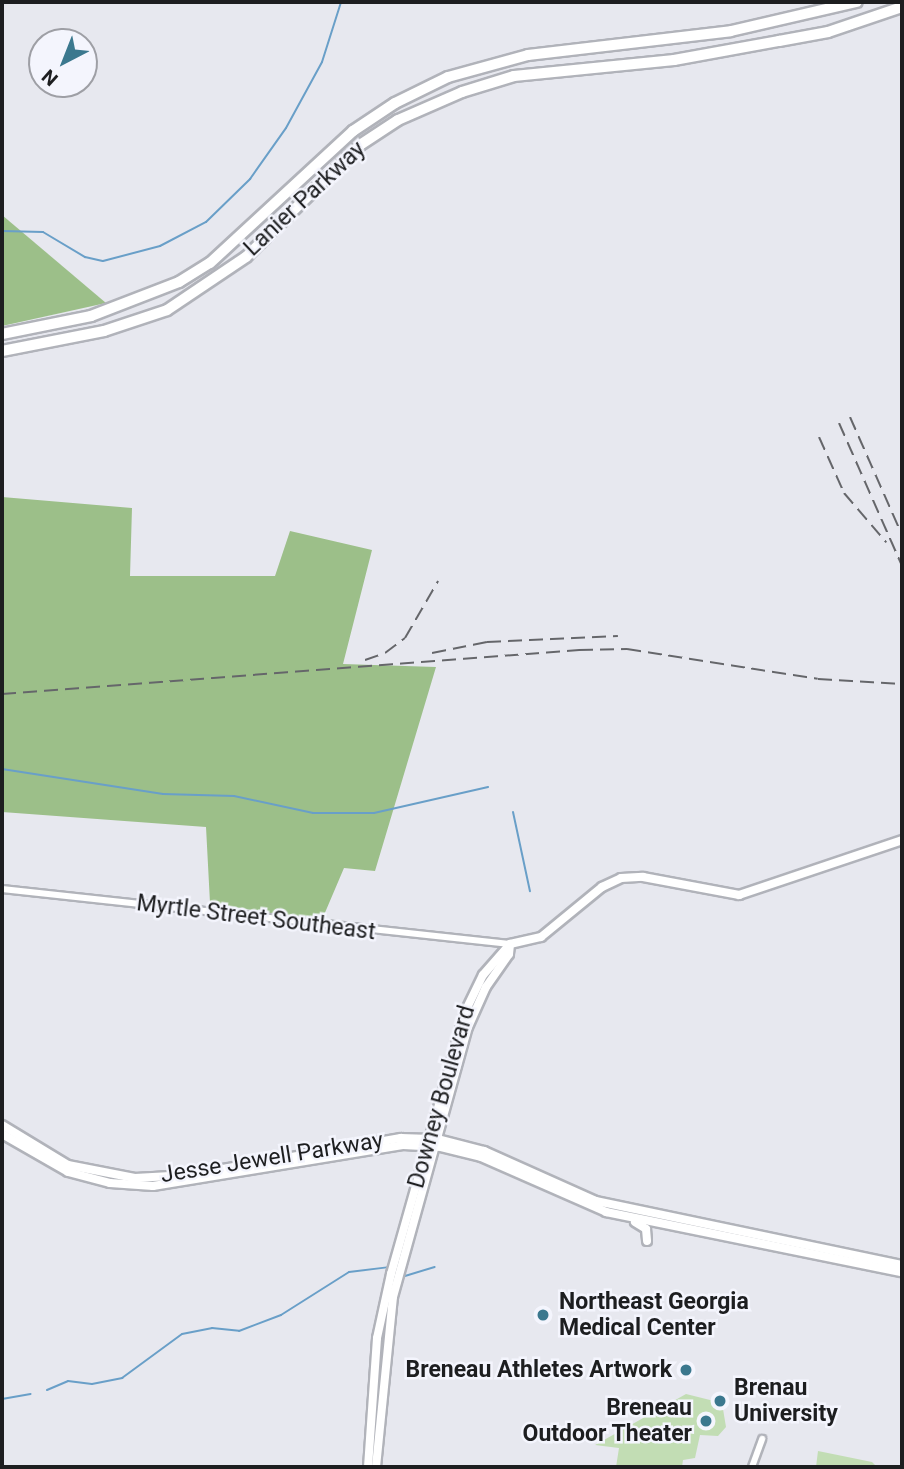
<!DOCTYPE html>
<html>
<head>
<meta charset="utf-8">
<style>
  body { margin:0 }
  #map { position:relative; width:904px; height:1469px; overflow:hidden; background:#e7e8ef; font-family:Roboto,sans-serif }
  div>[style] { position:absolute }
  .green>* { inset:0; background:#c2ddb4 }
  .forest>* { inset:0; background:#9cbf89 }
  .stream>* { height:2px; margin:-1px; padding:0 1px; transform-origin:1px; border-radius:1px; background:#699fc8 }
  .roads { filter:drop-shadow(2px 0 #b1b3ba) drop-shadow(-2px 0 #b1b3ba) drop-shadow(0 2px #b1b3ba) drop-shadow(0 -2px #b1b3ba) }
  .minor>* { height:6px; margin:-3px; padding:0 3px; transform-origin:3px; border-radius:3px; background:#fff }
  .major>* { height:8px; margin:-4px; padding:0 4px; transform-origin:4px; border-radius:4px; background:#fff }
  .highway>* { height:10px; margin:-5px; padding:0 5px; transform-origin:5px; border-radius:5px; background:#fff }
  .rail>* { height:2px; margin-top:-1px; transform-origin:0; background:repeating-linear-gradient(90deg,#65666a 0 14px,transparent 0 21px) }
  .dots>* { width:19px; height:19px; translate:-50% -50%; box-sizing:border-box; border:4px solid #f4f5fd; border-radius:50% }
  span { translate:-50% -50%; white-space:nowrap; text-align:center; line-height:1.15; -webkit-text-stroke:5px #f4f5fd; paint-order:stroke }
  .street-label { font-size:23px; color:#1d1e20 }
  .poi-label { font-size:23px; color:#1d1e20; font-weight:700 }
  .left { translate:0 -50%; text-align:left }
  .right { translate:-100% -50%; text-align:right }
  .frame { position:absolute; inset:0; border:4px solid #1d1e20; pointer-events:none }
  .north { position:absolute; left:28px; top:28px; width:70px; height:70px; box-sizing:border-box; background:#f4f5fd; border:2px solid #9e9fa5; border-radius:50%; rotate:222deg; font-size:19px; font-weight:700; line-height:28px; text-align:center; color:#1d1e20 }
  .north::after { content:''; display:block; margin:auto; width:24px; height:32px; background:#3b788e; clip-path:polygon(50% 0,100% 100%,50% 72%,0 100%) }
</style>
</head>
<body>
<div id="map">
  <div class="green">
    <div style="clip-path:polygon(686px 1394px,722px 1403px,726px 1427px,718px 1436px,700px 1435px,695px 1458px,683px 1460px,682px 1467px,616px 1467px,619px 1448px,595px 1445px)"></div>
    <div style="clip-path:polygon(818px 1451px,872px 1462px,876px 1466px,816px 1467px)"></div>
  </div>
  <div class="forest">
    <div style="clip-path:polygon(2px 215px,106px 303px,2px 326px)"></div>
    <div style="clip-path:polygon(2px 497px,132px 508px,130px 576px,275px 576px,290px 531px,372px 550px,343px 664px,436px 667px,375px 871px,344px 868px,321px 922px,210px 903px,206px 827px,2px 812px)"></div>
  </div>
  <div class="stream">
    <div style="left:2px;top:231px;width:41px;rotate:1.4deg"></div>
    <div style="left:43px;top:232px;width:49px;rotate:30.8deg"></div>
    <div style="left:85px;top:257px;width:18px;rotate:13deg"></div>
    <div style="left:103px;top:261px;width:59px;rotate:-14.7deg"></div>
    <div style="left:160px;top:246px;width:52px;rotate:-27.6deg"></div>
    <div style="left:206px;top:222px;width:62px;rotate:-44.3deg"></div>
    <div style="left:250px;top:179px;width:62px;rotate:-54.8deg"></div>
    <div style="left:286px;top:128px;width:75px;rotate:-61.4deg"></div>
    <div style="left:322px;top:62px;width:63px;rotate:-72.4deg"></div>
    <div style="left:2px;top:769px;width:163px;rotate:8.8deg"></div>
    <div style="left:163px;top:794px;width:71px;rotate:1.6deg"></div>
    <div style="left:234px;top:796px;width:81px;rotate:12.1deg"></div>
    <div style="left:313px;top:813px;width:61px"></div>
    <div style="left:374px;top:813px;width:117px;rotate:-12.8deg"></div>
    <div style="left:513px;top:812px;width:81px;rotate:77.9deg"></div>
    <div style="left:405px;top:1276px;width:31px;rotate:-17deg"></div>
    <div style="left:47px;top:1390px;width:23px;rotate:-23deg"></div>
    <div style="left:68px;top:1381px;width:24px;rotate:7deg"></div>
    <div style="left:92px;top:1384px;width:31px;rotate:-11deg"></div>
    <div style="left:122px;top:1378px;width:74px;rotate:-36.3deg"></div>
    <div style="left:182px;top:1334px;width:31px;rotate:-11deg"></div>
    <div style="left:212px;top:1328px;width:27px;rotate:6deg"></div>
    <div style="left:239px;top:1331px;width:45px;rotate:-20.9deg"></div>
    <div style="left:281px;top:1315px;width:80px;rotate:-32.3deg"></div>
    <div style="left:349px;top:1272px;width:38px;rotate:-7deg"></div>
    <div style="left:2px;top:1399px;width:29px;rotate:-10deg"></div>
  </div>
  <div class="roads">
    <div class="minor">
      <div style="left:2px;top:889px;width:511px;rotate:6.18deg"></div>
      <div style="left:752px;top:1467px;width:30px;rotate:-70deg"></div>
    </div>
    <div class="major">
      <div style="left:510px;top:944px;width:32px;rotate:-13deg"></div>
      <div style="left:541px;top:937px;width:79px;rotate:-39.3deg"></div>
      <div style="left:602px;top:887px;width:21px;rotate:-25deg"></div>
      <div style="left:621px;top:878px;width:22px;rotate:-3deg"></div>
      <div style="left:643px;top:877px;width:98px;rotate:10.6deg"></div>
      <div style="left:739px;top:895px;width:172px;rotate:-18.6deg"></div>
      <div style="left:2px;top:1125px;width:77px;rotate:31.2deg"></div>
      <div style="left:68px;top:1165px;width:68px;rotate:11deg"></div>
      <div style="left:135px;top:1178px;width:53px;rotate:-3.2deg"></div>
      <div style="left:188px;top:1175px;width:216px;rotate:-9.9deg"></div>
      <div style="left:401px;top:1138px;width:37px;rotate:2deg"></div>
      <div style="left:438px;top:1139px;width:48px;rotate:14.6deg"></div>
      <div style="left:484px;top:1151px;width:123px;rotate:24.1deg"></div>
      <div style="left:596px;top:1201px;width:313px;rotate:11.8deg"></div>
      <div style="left:2px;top:1134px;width:76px;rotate:29.9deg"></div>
      <div style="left:68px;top:1172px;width:43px;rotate:14.7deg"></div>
      <div style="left:110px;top:1183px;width:43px;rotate:4deg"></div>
      <div style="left:153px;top:1186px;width:253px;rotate:-9.3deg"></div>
      <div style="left:403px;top:1145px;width:38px;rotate:3deg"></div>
      <div style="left:441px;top:1147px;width:41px;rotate:14deg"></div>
      <div style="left:481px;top:1157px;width:137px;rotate:23.7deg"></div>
      <div style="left:606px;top:1212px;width:302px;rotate:11.5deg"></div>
      <div style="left:635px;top:1222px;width:13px;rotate:32deg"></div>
      <div style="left:646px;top:1229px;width:12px;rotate:85deg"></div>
      <div style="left:368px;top:1467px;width:129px;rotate:-86deg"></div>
      <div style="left:377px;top:1338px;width:66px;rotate:-77.7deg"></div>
      <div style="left:391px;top:1274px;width:272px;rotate:-74.2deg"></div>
      <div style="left:465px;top:1012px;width:41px;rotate:-64.1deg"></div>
      <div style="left:483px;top:975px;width:41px;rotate:-48.9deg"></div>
      <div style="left:376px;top:1467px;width:171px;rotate:-84.3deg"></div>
      <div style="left:393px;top:1297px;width:280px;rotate:-74.5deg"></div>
      <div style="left:468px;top:1027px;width:44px;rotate:-65.8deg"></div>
      <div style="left:486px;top:987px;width:40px;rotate:-55.1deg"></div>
      <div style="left:509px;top:954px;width:10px;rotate:-84deg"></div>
    </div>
    <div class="highway">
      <div style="left:2px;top:334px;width:91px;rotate:-11.4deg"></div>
      <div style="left:91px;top:316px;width:94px;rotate:-21.1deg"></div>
      <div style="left:179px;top:282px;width:36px;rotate:-32deg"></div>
      <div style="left:210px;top:263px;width:195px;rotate:-42.7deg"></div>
      <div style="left:353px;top:131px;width:50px;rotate:-33.7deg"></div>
      <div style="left:395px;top:103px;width:59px;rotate:-26.1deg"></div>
      <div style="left:448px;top:77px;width:83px;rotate:-15.4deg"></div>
      <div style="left:528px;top:55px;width:204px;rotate:-6.7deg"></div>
      <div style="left:731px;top:31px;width:129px;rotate:-13deg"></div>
      <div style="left:2px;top:351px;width:104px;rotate:-11.1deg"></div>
      <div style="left:104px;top:331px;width:66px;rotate:-18.4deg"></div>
      <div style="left:167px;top:310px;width:95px;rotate:-33.9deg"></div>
      <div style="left:246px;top:257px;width:160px;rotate:-44.5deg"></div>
      <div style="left:360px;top:145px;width:45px;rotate:-33.3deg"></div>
      <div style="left:398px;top:120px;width:70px;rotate:-23.6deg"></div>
      <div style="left:462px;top:92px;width:54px;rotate:-17.1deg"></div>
      <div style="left:514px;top:76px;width:161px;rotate:-5.7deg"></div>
      <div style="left:674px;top:60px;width:107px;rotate:-10.3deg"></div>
      <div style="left:779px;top:41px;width:50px;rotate:-10.4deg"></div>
      <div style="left:828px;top:32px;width:78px;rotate:-18.7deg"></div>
    </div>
  </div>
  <div class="rail">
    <div style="left:850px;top:417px;width:129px;rotate:66.2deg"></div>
    <div style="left:839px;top:423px;width:156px;rotate:66.2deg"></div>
    <div style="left:819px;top:437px;width:61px;rotate:65.9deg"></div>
    <div style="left:844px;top:493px;width:65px;rotate:49.4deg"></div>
    <div style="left:432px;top:653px;width:56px;rotate:-11.3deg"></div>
    <div style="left:487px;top:642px;width:131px;rotate:-2.6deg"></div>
    <div style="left:365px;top:660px;width:21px;rotate:-19deg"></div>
    <div style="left:385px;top:653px;width:25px;rotate:-37deg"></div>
    <div style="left:405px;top:638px;width:66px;rotate:-59.9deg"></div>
    <div style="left:2px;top:694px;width:579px;rotate:-4.36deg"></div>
    <div style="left:579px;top:650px;width:48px;rotate:-1.2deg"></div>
    <div style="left:627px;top:649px;width:193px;rotate:8.9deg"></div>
    <div style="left:818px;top:679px;width:84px;rotate:3.4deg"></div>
  </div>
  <div class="dots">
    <div style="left:543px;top:1315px;background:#3b788e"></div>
    <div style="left:686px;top:1370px;background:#3b788e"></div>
    <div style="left:720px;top:1401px;background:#3b788e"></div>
    <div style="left:706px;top:1421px;background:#3b788e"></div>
  </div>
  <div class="street-label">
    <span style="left:305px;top:199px;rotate:-43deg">Lanier Parkway</span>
    <span style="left:256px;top:918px;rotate:7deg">Myrtle Street Southeast</span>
    <span style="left:442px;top:1097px;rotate:-74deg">Downey Boulevard</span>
    <span style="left:272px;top:1158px;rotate:-9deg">Jesse Jewell Parkway</span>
  </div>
  <div class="poi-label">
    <span class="left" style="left:559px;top:1315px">Northeast Georgia<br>Medical Center</span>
    <span class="right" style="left:672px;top:1370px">Breneau Athletes Artwork</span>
    <span class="left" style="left:734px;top:1401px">Brenau<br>University</span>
    <span class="right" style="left:692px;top:1421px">Breneau<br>Outdoor Theater</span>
  </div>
  <div class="frame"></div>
  <div class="north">N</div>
</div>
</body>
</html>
